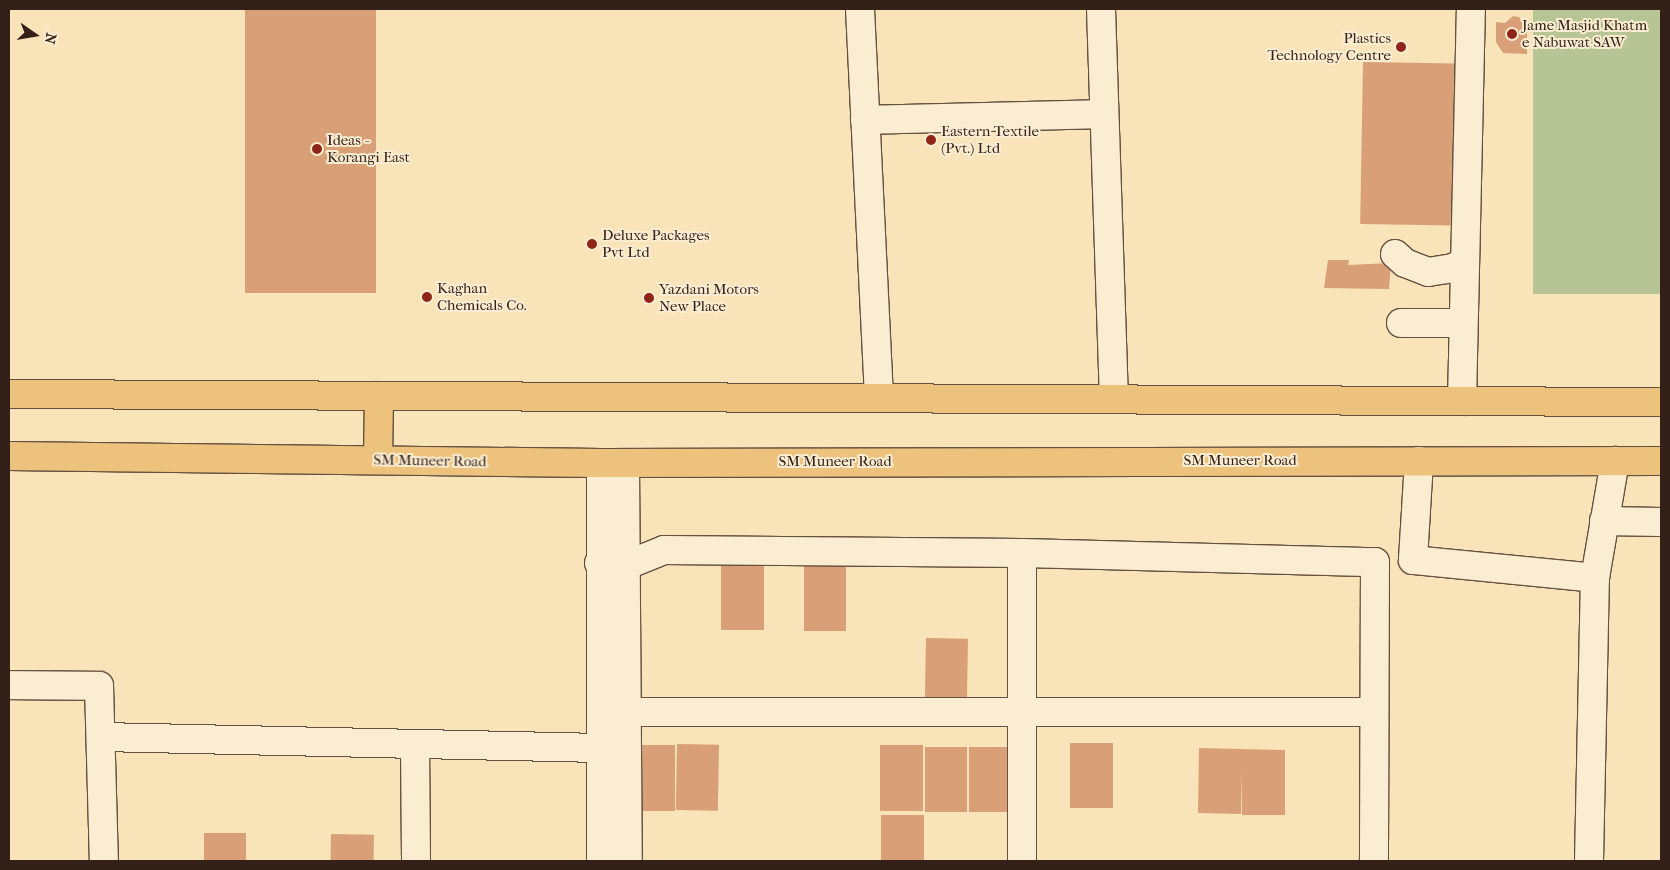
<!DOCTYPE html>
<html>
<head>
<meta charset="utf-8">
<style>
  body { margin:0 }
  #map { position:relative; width:1670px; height:870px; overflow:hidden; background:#f9e3b8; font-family:"IM FELL French Canon",serif }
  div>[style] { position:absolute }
  .green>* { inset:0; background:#b7c594; transform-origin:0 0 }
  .building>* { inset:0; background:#d9a077; transform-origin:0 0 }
  .roads { filter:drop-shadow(1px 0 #645140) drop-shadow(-1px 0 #645140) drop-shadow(0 1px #645140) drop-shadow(0 -1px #645140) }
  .minor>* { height:28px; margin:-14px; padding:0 14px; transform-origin:14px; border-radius:14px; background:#fbedd1 }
  .major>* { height:28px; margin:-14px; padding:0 14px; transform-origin:14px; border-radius:14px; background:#ecc27c }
  .dots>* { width:14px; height:14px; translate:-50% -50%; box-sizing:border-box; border:2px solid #fbedd1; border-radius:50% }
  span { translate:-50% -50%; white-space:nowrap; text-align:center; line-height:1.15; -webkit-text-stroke:4px #fbedd1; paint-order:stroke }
  .poi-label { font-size:15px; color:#332018 }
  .left { translate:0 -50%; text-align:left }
  .right { translate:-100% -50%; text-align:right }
  .street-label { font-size:15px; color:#332018 }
  .frame { position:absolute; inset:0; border:10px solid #332018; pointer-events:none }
  .north { position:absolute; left:10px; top:10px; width:50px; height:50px; -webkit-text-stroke:4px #fbedd1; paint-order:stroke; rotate:103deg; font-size:14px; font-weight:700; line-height:20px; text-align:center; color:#332018 }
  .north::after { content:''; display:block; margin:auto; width:18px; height:22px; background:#332018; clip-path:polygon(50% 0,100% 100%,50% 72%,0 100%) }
</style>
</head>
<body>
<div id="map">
  <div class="green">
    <div style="left:1533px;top:9px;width:128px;height:285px"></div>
  </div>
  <div class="building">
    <div style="left:245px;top:9px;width:131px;height:284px"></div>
    <div style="clip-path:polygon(1513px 16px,1519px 17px,1527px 27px,1527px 54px,1503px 53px,1496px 42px,1496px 22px,1505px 23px)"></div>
    <div style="left:1363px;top:62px;width:93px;height:162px;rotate:1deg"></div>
    <div style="clip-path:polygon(1328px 260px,1349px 260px,1348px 265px,1391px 263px,1389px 289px,1324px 288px)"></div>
    <div style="left:721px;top:565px;width:43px;height:65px"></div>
    <div style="left:846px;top:565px;width:66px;height:42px;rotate:90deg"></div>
    <div style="left:926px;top:638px;width:42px;height:66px;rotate:1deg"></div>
    <div style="left:1070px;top:743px;width:43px;height:65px"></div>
    <div style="left:677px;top:744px;width:42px;height:66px;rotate:1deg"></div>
    <div style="left:632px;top:745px;width:43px;height:66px"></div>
    <div style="left:923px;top:745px;width:66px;height:43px;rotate:90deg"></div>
    <div style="left:925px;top:747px;width:42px;height:65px"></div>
    <div style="left:969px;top:747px;width:43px;height:65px"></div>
    <div style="clip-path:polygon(1199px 748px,1285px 750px,1285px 815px,1242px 815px,1242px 771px,1241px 814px,1198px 813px)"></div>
    <div style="left:881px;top:815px;width:43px;height:46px"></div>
    <div style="left:204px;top:833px;width:42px;height:28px"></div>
    <div style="left:331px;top:834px;width:43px;height:27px;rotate:1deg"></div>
  </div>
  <div class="roads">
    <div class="minor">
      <div style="left:860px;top:9px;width:388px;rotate:87.2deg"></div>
      <div style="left:1101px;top:9px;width:389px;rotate:88.1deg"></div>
      <div style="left:865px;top:120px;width:239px;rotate:-1.4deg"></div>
      <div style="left:1395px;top:254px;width:13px;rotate:42deg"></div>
      <div style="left:1405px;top:263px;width:25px;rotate:21deg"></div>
      <div style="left:1428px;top:272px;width:25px;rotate:-9deg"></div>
      <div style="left:1453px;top:268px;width:13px;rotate:-29deg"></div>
      <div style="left:1401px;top:323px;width:62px"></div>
      <div style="left:1462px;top:401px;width:392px;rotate:-88.7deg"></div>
      <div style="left:1419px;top:461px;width:99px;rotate:93.5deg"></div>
      <div style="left:1413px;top:560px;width:183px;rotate:5.6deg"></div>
      <div style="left:601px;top:463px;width:398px;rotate:90deg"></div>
      <div style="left:625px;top:463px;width:398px;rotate:89.6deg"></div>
      <div style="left:1604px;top:521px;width:57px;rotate:1deg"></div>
      <div style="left:599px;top:563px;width:28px;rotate:4deg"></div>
      <div style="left:627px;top:565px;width:40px;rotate:-22deg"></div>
      <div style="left:664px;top:550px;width:358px;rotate:0.5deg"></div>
      <div style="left:1022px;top:553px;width:353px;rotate:1.5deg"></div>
      <div style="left:1375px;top:562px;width:299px;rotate:90.2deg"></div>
      <div style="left:9px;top:685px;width:90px;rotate:0.6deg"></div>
      <div style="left:99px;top:686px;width:175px;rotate:88.4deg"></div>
      <div style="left:627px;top:712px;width:746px"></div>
      <div style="left:101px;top:737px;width:500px;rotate:1.26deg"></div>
      <div style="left:415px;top:744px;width:117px;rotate:89.5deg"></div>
      <div style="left:1022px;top:861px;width:308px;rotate:-90deg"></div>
      <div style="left:1589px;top:861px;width:283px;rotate:-88.8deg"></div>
      <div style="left:1595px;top:578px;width:119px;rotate:-80.3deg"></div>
    </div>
    <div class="major">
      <div style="left:9px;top:394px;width:1652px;rotate:0.28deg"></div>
      <div style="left:9px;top:456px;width:592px;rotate:0.68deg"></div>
      <div style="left:601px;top:463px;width:1060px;rotate:-0.11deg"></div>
      <div style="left:378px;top:460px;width:64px;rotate:-89.1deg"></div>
    </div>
  </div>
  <div class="dots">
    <div style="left:1512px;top:34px;background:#8f2418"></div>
    <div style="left:1401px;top:47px;background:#8f2418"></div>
    <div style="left:931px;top:140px;background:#8f2418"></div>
    <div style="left:317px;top:149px;background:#8f2418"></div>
    <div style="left:592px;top:244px;background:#8f2418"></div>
    <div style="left:427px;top:297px;background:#8f2418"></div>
    <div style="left:649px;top:298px;background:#8f2418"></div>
  </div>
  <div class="poi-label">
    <span class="left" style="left:1522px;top:34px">Jame Masjid Khatm<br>e Nabuwat SAW</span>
    <span class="right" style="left:1391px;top:47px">Plastics<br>Technology Centre</span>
    <span class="left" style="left:941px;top:140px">Eastern Textile<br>(Pvt.) Ltd</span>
    <span class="left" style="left:327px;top:149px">Ideas -<br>Korangi East</span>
    <span class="left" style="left:602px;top:244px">Deluxe Packages<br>Pvt Ltd</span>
    <span class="left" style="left:437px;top:297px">Kaghan<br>Chemicals Co.</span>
    <span class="left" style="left:659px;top:298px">Yazdani Motors<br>New Place</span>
  </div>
  <div class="street-label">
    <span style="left:430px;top:461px;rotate:1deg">SM Muneer Road</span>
    <span style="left:1240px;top:461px">SM Muneer Road</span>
    <span style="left:835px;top:462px">SM Muneer Road</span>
  </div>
  <div class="frame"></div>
  <div class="north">N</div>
</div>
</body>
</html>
